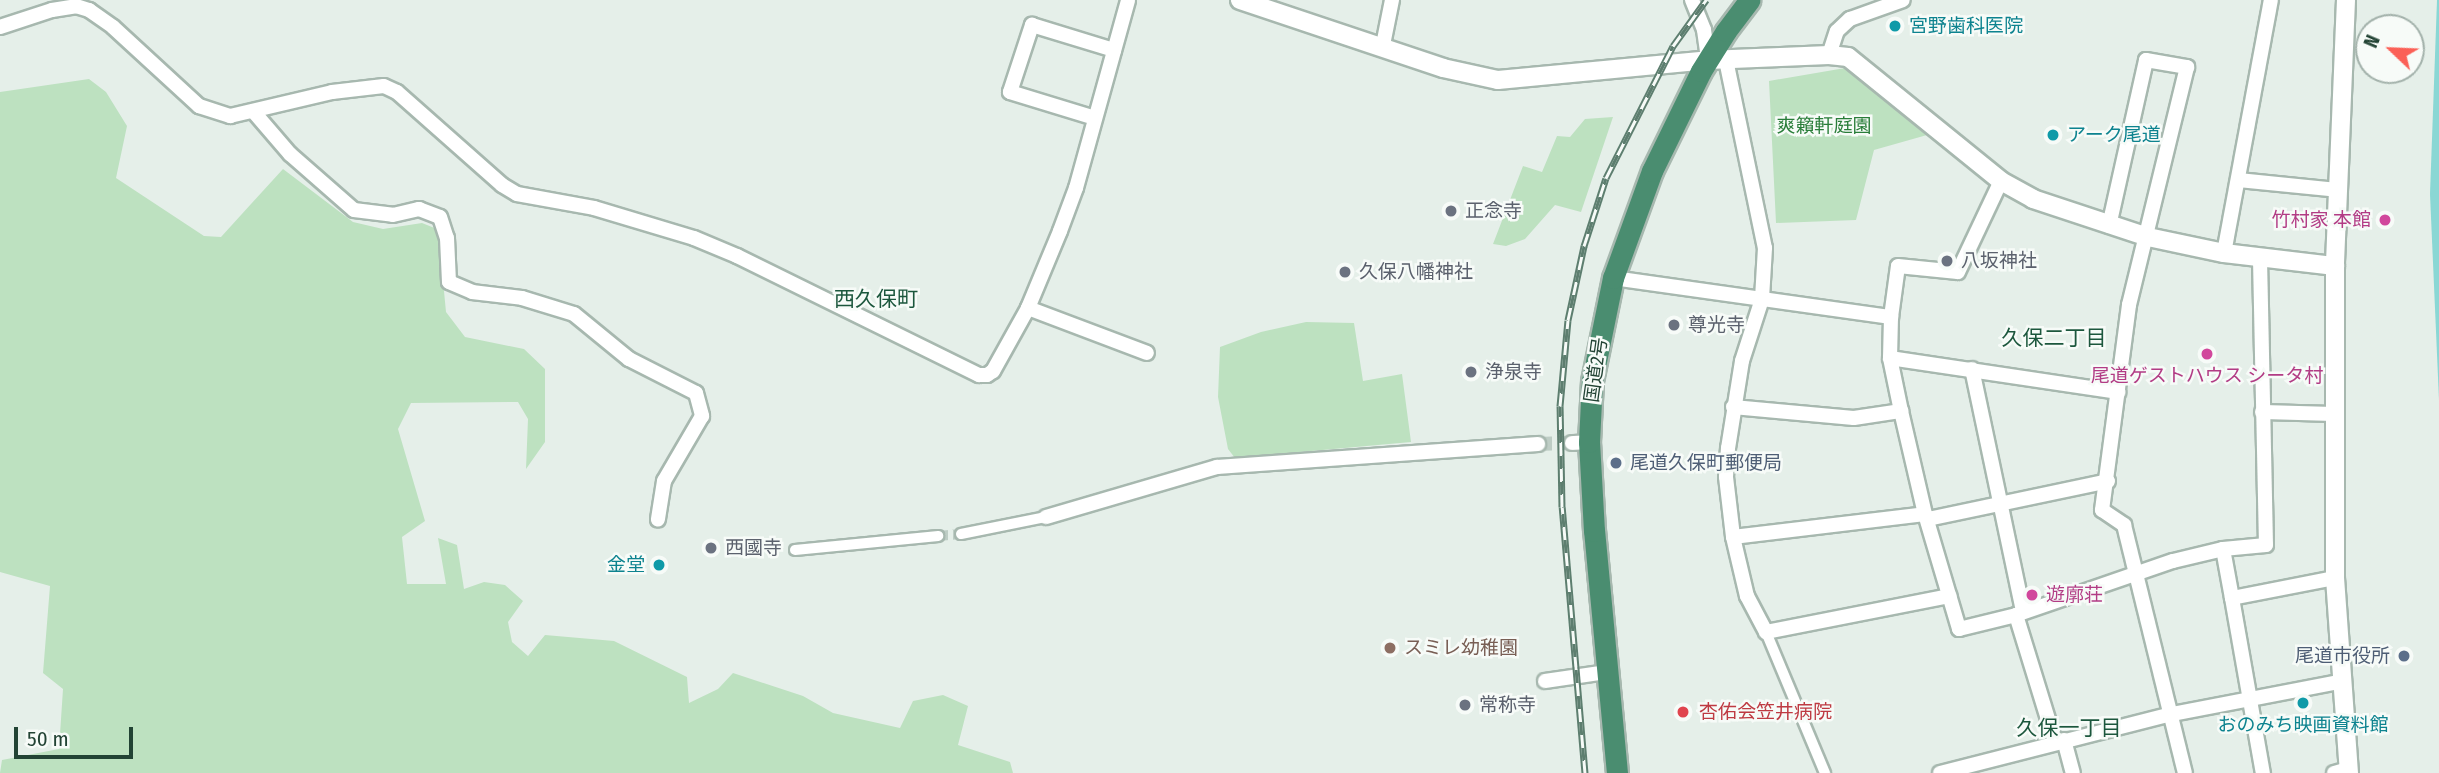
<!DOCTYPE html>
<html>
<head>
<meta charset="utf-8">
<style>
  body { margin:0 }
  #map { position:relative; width:2439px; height:773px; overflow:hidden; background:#e5efe9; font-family:"Fira Sans Condensed","Noto Sans JP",sans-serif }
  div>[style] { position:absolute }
  .green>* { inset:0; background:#bde1c0 }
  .water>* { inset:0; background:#8ad7d4 }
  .pedestrian-tunnel>* { height:10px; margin-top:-5px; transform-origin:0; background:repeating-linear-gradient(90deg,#becdc5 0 10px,transparent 0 15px) }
  .minor-tunnel>* { height:14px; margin-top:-7px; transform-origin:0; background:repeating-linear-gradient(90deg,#becdc5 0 14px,transparent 0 21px) }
  .roads { filter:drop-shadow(2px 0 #a7b8af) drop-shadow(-2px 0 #a7b8af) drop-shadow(0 2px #a7b8af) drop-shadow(0 -2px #a7b8af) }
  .pedestrian>* { height:10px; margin:-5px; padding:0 5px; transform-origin:5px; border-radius:5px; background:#fff }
  .minor>* { height:14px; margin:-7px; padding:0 7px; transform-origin:7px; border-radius:7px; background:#fff }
  .tertiary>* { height:18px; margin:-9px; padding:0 9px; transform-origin:9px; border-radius:9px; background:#fff }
  .trunk>* { height:21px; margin:-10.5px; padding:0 10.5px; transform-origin:10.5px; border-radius:10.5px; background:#4a8d70 }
  .rail>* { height:7px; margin-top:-3.5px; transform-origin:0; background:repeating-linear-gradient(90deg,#f7fbf8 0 13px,#5d7e6f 0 26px); box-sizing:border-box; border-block:2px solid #5d7e6f }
  .dots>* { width:19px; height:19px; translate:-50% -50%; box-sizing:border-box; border:4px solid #f7fbf8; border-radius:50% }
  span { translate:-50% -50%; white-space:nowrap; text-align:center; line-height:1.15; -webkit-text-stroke:5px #f7fbf8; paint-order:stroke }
  .culture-label { font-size:19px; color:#0d838f }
  .left { translate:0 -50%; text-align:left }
  .right { translate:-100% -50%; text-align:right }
  .park-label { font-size:19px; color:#297d39 }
  .worship-label { font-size:19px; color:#5b616d }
  .hotel-label { font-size:19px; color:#b23c85 }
  .street-label { font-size:19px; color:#224334 }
  .service-label { font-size:19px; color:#4e5e75 }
  .education-label { font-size:19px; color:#785e54 }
  .health-label { font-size:19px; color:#be3a42 }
  .neighbourhood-label { font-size:21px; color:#1c573d }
  .north { position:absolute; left:2355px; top:14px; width:70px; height:70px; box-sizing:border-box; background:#f7fbf8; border:2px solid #a2b1aa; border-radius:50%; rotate:293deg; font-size:19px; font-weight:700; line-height:28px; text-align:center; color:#224334 }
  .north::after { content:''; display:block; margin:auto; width:24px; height:32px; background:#fb6057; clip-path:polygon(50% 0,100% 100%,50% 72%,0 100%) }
  .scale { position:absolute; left:14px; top:727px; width:119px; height:32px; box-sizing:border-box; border:4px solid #224334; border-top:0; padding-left:9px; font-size:21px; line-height:24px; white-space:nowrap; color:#224334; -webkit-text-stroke:5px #f7fbf8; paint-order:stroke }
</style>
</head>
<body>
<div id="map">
  <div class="green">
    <div style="clip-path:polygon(1851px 67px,1927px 135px,1874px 150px,1856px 220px,1776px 223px,1769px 81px)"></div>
    <div style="clip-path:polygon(89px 79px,106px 92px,127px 126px,116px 178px,204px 236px,221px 237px,283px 169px,353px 222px,383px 229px,422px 223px,442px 231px,441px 260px,446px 312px,465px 337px,524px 349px,545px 369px,545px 442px,526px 469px,528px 419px,518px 402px,411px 403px,398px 429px,425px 521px,402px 537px,407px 584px,446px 584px,438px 538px,457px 545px,464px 589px,484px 582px,505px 585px,523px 601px,508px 622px,512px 642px,528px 656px,545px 635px,614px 641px,687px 677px,689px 703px,718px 689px,733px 673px,803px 696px,833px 713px,900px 728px,913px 701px,943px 695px,968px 706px,958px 745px,1010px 762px,1013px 773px,0 773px,2px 760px,59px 749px,63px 689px,43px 673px,50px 586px,0 572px,0 92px)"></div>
    <div style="clip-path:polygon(1613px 117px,1581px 212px,1555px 205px,1525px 239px,1506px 246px,1493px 244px,1523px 166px,1542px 172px,1557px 136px,1570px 137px,1585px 119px)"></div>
    <div style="clip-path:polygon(1306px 322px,1354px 323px,1363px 381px,1402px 374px,1411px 442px,1235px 458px,1228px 449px,1218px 397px,1220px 347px,1261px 332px)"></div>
  </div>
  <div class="water">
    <div style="clip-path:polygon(2437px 0,2439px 0,2439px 400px,2430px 194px)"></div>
  </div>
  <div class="pedestrian-tunnel">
    <div style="left:938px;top:536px;width:23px;rotate:-5deg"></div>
  </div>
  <div class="minor-tunnel">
    <div style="left:1538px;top:444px;width:34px;rotate:-2deg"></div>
  </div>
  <div class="roads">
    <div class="pedestrian">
      <div style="left:961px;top:534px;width:87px;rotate:-11.3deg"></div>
      <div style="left:795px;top:550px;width:144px;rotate:-5.6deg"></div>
      <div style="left:1766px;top:632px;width:153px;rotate:67.3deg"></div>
    </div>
    <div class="minor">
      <div style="left:1692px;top:0;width:32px;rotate:68deg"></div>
      <div style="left:1704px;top:30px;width:30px;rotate:82deg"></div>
      <div style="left:0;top:27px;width:55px;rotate:-18.1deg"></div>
      <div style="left:52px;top:10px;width:24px;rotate:-9deg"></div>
      <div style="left:76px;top:6px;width:14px;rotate:17deg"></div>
      <div style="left:89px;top:10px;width:29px;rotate:35deg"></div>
      <div style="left:113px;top:27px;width:117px;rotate:42.6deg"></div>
      <div style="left:199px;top:106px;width:33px;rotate:18deg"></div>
      <div style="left:230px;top:116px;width:105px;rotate:-13.2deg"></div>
      <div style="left:332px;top:92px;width:52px;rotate:-6.6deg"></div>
      <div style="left:384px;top:86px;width:14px;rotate:25deg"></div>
      <div style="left:397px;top:92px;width:140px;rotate:41.5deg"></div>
      <div style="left:502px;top:185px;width:17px;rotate:31deg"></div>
      <div style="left:517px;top:194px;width:78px;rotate:10.3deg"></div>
      <div style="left:594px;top:208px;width:104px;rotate:16.7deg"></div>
      <div style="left:694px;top:238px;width:47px;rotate:22.7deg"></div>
      <div style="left:737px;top:256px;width:270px;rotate:26.2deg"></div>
      <div style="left:979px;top:375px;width:8px"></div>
      <div style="left:987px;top:375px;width:7px;rotate:-34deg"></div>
      <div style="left:993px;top:371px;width:72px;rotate:-60.9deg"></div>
      <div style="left:1028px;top:308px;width:83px;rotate:-67.4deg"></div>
      <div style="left:1060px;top:231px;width:46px;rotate:-69.6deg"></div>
      <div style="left:1076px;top:188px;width:195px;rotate:-74.5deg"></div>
      <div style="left:1383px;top:45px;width:46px;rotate:-78.7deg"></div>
      <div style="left:1829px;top:55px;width:25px;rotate:-72deg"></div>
      <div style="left:1837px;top:31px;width:18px;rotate:-43deg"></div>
      <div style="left:1850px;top:19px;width:56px;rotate:-19.7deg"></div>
      <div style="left:1726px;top:60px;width:192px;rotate:78.3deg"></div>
      <div style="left:1765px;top:248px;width:51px;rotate:93.4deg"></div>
      <div style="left:1762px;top:299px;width:65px;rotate:107.9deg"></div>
      <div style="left:1742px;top:361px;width:88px;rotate:99.1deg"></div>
      <div style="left:1728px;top:448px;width:29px;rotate:94deg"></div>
      <div style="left:1726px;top:477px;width:60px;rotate:83.3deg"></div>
      <div style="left:1733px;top:537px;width:61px;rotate:76.7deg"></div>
      <div style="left:1747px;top:596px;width:41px;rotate:62.2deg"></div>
      <div style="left:1766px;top:632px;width:187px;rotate:-11.1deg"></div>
      <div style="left:253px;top:111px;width:57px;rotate:49.3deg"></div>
      <div style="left:290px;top:154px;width:85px;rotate:41.2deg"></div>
      <div style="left:354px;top:210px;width:39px;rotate:7deg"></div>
      <div style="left:393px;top:215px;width:27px;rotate:-13deg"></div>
      <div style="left:419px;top:209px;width:22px;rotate:21deg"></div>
      <div style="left:440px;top:217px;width:22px;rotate:72deg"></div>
      <div style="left:447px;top:238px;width:44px;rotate:87.4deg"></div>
      <div style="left:449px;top:282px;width:25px;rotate:23deg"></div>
      <div style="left:472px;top:292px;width:50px;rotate:6.8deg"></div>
      <div style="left:522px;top:298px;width:54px;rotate:17.1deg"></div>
      <div style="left:574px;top:314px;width:71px;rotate:39.3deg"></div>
      <div style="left:629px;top:359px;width:75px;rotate:26.9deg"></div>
      <div style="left:696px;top:393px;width:24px;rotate:75deg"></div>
      <div style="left:702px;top:416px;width:75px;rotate:120.3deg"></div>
      <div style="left:664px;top:481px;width:39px;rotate:99deg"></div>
      <div style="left:1095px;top:118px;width:89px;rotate:-163deg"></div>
      <div style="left:1010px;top:92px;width:71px;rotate:-71.8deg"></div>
      <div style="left:1032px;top:25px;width:86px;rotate:17deg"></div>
      <div style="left:2238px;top:180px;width:100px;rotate:5.7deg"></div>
      <div style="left:2109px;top:226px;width:170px;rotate:-77.4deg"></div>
      <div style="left:2146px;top:60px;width:42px;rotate:9.7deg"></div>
      <div style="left:2187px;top:67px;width:245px;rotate:103.7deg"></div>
      <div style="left:2129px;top:305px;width:207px;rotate:97.5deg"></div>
      <div style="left:2102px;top:510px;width:27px;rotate:34deg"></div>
      <div style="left:2124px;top:525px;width:255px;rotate:76.2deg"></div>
      <div style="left:2224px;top:253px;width:257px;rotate:-79.5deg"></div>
      <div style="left:1613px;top:278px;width:281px;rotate:8deg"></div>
      <div style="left:1891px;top:317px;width:41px;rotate:91.4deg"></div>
      <div style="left:1890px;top:358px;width:54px;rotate:78.3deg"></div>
      <div style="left:1901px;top:411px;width:106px;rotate:76.9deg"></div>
      <div style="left:1925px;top:514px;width:120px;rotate:73.5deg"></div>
      <div style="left:1959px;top:629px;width:59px;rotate:-13.8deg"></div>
      <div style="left:2016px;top:615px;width:166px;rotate:-19deg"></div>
      <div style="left:2173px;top:561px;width:51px;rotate:-13.5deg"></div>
      <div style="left:2223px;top:549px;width:43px;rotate:-5.3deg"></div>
      <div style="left:2266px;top:545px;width:288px;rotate:-91.2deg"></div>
      <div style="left:1028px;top:308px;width:127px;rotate:20.7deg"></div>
      <div style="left:1891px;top:317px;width:51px;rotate:-82.2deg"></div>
      <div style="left:1898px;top:266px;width:60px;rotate:5.7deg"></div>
      <div style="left:1958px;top:272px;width:101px;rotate:-64.7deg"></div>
      <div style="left:1890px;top:358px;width:231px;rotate:8.5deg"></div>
      <div style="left:1972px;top:369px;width:248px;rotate:78.1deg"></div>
      <div style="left:1733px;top:407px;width:121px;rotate:5.2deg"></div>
      <div style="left:1854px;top:418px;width:48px;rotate:-8.5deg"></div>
      <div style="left:2262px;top:412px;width:73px;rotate:1.6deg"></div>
      <div style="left:1572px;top:443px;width:17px;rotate:-3deg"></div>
      <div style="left:1046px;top:517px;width:178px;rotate:-16.3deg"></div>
      <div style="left:1217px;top:467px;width:322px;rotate:-4.1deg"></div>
      <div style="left:1928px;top:519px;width:184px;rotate:-11.9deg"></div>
      <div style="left:1733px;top:537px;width:193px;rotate:-6.8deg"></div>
      <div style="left:2223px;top:549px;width:50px;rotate:79.6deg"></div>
      <div style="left:2232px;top:598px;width:105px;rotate:-11deg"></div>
      <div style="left:2232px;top:598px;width:178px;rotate:80deg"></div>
      <div style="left:2016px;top:615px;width:133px;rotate:72.9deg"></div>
      <div style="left:1545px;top:681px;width:63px;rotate:-8.3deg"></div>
      <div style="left:2064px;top:740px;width:34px;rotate:75deg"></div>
      <div style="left:1940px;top:773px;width:239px;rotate:-14.3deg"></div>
      <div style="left:2172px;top:714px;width:174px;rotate:-10.9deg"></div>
      <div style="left:2334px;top:773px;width:15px;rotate:-16deg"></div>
    </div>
    <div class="tertiary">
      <div style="left:1240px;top:0;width:214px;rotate:18.5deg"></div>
      <div style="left:1443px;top:68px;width:56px;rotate:12.3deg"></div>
      <div style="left:1498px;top:80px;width:211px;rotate:-5.4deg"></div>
      <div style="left:1708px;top:60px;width:121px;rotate:-2.4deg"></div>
      <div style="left:1829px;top:55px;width:19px;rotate:6deg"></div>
      <div style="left:1848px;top:57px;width:197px;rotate:39deg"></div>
      <div style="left:2001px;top:181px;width:37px;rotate:29deg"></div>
      <div style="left:2033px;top:199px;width:121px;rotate:18.3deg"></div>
      <div style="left:2148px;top:237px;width:78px;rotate:11.9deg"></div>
      <div style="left:2224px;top:253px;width:112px;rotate:6.7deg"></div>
      <div style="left:2346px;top:0;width:266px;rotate:92.4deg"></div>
      <div style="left:2335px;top:266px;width:312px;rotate:90deg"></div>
      <div style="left:2335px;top:578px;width:196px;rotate:85.9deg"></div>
    </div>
    <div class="trunk">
      <div style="left:1617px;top:773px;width:243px;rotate:-95.4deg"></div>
      <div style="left:1594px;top:531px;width:89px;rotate:-93.2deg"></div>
      <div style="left:1589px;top:442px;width:61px;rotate:-87.2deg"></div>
      <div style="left:1592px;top:381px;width:105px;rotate:-78.5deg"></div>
      <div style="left:1613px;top:278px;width:114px;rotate:-70deg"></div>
      <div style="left:1652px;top:171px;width:111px;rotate:-63.9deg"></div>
      <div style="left:1701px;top:71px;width:47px;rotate:-58deg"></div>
      <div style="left:1726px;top:31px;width:39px;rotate:-53deg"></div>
    </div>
  </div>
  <div class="rail">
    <div style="left:1585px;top:773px;width:267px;rotate:-94.9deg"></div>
    <div style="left:1562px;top:507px;width:101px;rotate:-91.1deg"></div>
    <div style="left:1560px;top:406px;width:86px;rotate:-84.7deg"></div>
    <div style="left:1568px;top:320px;width:76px;rotate:-77.8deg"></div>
    <div style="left:1584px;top:246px;width:71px;rotate:-72.1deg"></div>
    <div style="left:1606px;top:178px;width:148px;rotate:-63.1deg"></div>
    <div style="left:1673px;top:46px;width:57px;rotate:-54.3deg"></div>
  </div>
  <div class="dots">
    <div style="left:1895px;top:26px;background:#0f9aa8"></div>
    <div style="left:2053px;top:135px;background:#0f9aa8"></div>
    <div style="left:1451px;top:211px;background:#6b7280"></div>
    <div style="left:2385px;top:220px;background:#d1479c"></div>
    <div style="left:1947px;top:261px;background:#6b7280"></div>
    <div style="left:1345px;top:272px;background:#6b7280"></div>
    <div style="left:1674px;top:325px;background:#6b7280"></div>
    <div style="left:2207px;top:354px;background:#d1479c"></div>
    <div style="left:1471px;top:372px;background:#6b7280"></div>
    <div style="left:1616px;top:463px;background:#5c6f8a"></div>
    <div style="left:711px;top:548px;background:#6b7280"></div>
    <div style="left:659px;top:565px;background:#0f9aa8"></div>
    <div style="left:2032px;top:595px;background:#d1479c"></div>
    <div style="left:1390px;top:648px;background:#8d6e63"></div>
    <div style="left:2404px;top:656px;background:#5c6f8a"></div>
    <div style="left:2303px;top:703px;background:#0f9aa8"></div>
    <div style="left:1465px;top:705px;background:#6b7280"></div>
    <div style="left:1683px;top:712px;background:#e0444e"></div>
  </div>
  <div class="culture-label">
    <span class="left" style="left:1909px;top:26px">宮野歯科医院</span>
    <span class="left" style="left:2067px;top:135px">アーク尾道</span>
    <span class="right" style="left:645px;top:565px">金堂</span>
    <span style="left:2303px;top:725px">おのみち映画資料館</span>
  </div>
  <div class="park-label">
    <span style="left:1824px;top:126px">爽籟軒庭園</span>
  </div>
  <div class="worship-label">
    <span class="left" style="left:1465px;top:211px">正念寺</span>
    <span class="left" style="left:1961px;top:261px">八坂神社</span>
    <span class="left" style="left:1359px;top:272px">久保八幡神社</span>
    <span class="left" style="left:1688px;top:325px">尊光寺</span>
    <span class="left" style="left:1485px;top:372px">浄泉寺</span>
    <span class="left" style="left:725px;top:548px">西國寺</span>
    <span class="left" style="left:1479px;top:705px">常称寺</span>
  </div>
  <div class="hotel-label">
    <span class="right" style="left:2371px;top:220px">竹村家 本館</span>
    <span style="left:2207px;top:376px">尾道ゲストハウス シータ村</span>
    <span class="left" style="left:2046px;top:595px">遊廓荘</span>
  </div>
  <div class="street-label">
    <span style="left:1596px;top:370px;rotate:-82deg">国道2号</span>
  </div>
  <div class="service-label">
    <span class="left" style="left:1630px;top:463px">尾道久保町郵便局</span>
    <span class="right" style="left:2390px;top:656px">尾道市役所</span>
  </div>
  <div class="education-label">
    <span class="left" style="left:1404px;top:648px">スミレ幼稚園</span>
  </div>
  <div class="health-label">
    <span class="left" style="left:1699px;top:712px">杏佑会笠井病院</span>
  </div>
  <div class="neighbourhood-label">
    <span style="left:876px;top:299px">西久保町</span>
    <span style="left:2054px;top:338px">久保二丁目</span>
    <span style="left:2069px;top:728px">久保一丁目</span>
  </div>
  <div class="north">N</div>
  <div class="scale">50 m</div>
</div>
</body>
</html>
